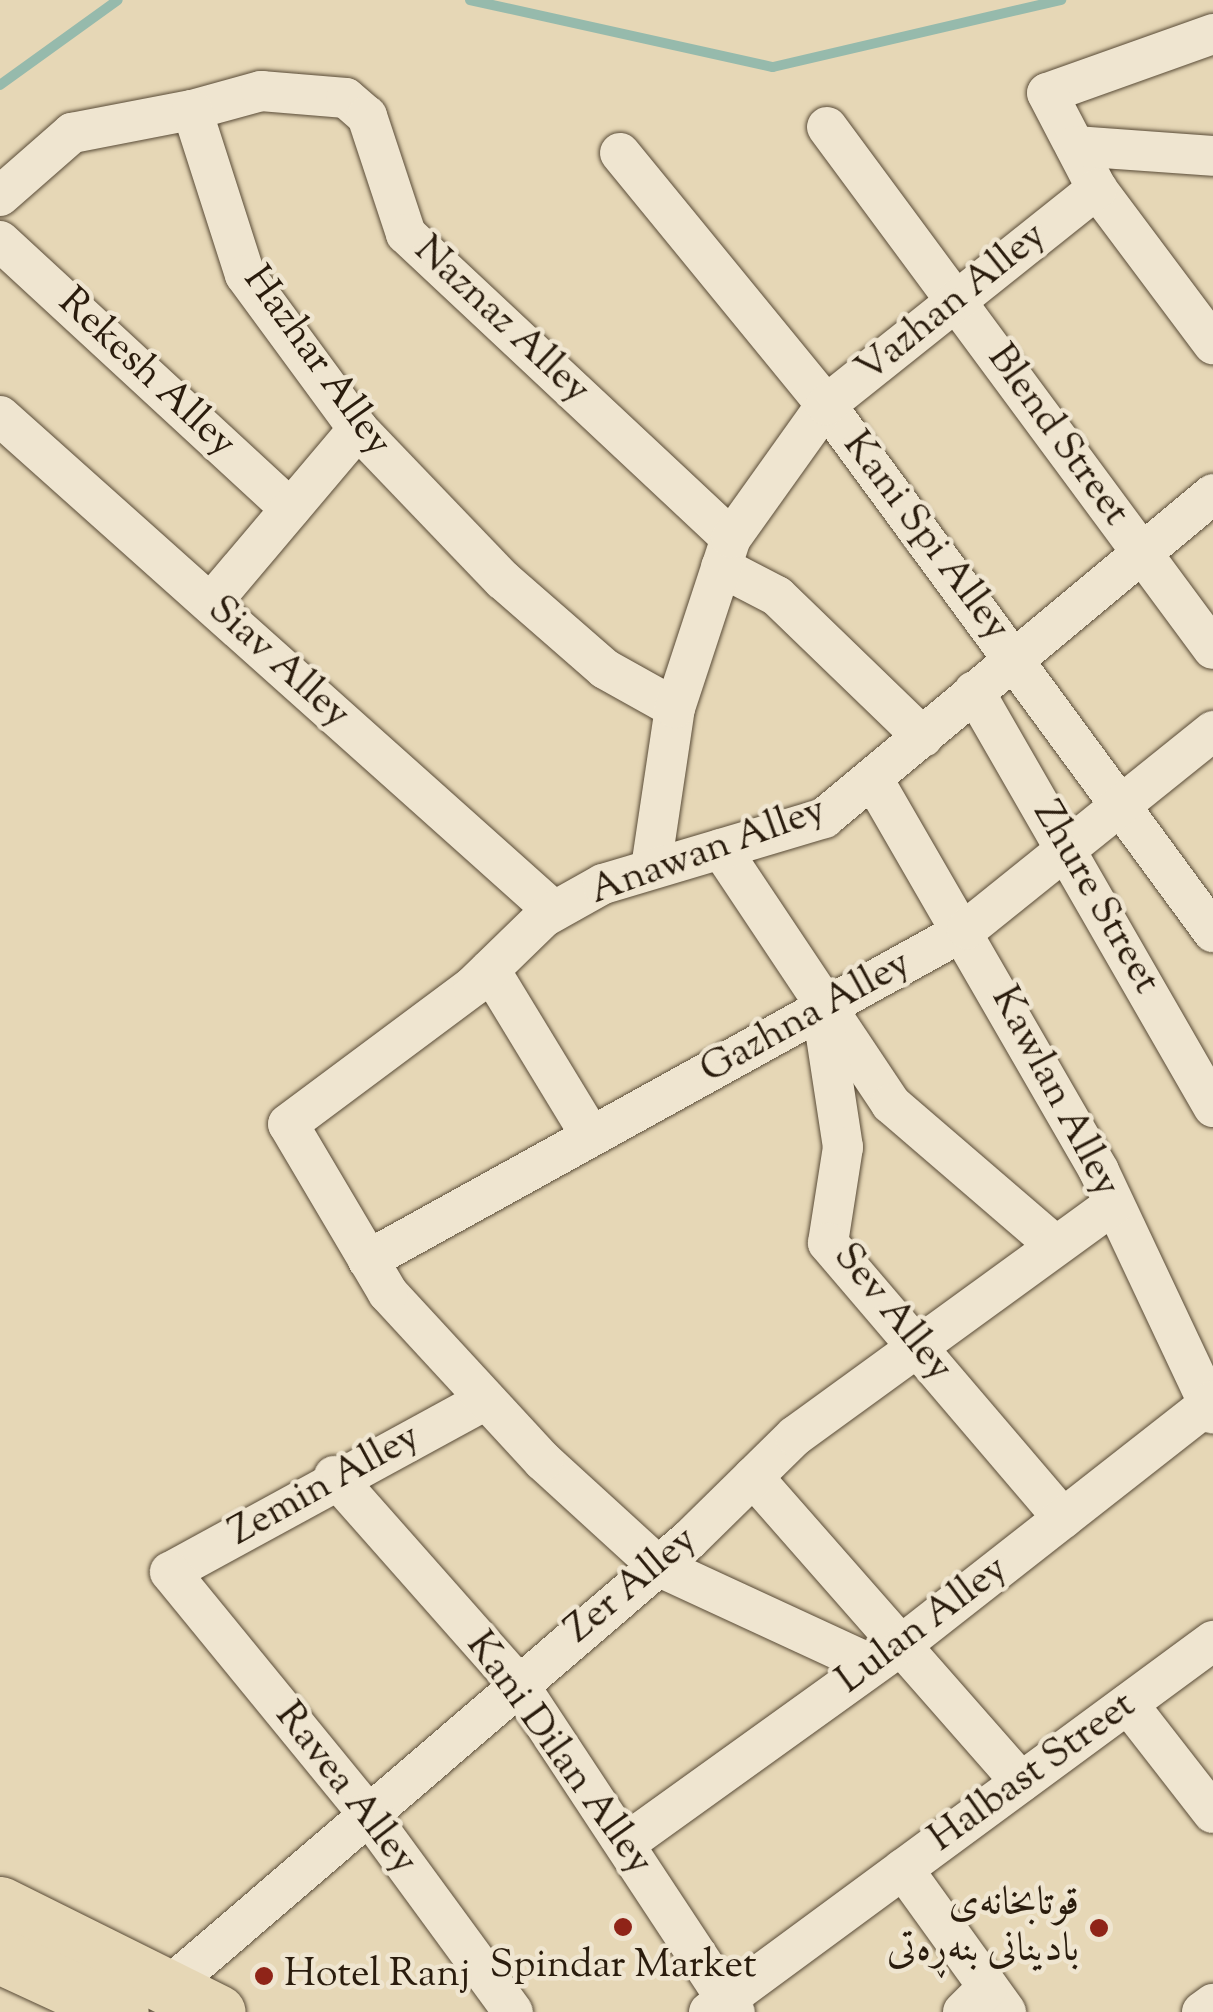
<!DOCTYPE html>
<html>
<head>
<meta charset="utf-8">
<style>
  body { margin:0 }
  #map { position:relative; width:1213px; height:2012px; overflow:hidden; background:#e6d7b6; font-family:"Sorts Mill Goudy",Amiri,serif }
  div>[style] { position:absolute }
  .stream>* { height:10px; margin:-5px; padding:0 5px; transform-origin:5px; border-radius:5px; background:#96baac }
  .roads { filter:drop-shadow(0 0 2px #594b37) drop-shadow(0 0 2px #594b37) }
  .minor>* { height:40px; margin:-20px; padding:0 20px; transform-origin:20px; border-radius:20px; background:#efe5d0 }
  .primary>* { height:55px; margin:-27.5px; padding:0 27.5px; transform-origin:27.5px; border-radius:27.5px; background:#e6d7b6 }
  .dots>* { width:28px; height:28px; translate:-50% -50%; box-sizing:border-box; border:5px solid #efe5d0; border-radius:50% }
  span { translate:-50% -50%; white-space:nowrap; text-align:center; line-height:1.15; -webkit-text-stroke:9px #efe5d0; paint-order:stroke }
  .street-label { font-size:40px; color:#2a1c0d }
  .poi-label { font-size:40px; color:#2a1c0d }
  .right { translate:-100% -50%; text-align:right }
  .left { translate:0 -50%; text-align:left }
</style>
</head>
<body>
<div id="map">
  <div class="stream">
    <div style="left:470px;top:0;width:310px;rotate:12.5deg"></div>
    <div style="left:773px;top:67px;width:296px;rotate:-13.1deg"></div>
    <div style="left:0;top:85px;width:145px;rotate:-35.8deg"></div>
  </div>
  <div class="roads">
    <div class="minor">
      <div style="left:1213px;top:34px;width:176px;rotate:160.4deg"></div>
      <div style="left:1047px;top:93px;width:108px;rotate:62.5deg"></div>
      <div style="left:1097px;top:189px;width:194px;rotate:53.2deg"></div>
      <div style="left:192px;top:110px;width:72px;rotate:-15.4deg"></div>
      <div style="left:261px;top:91px;width:85px;rotate:4.7deg"></div>
      <div style="left:346px;top:98px;width:28px;rotate:41deg"></div>
      <div style="left:367px;top:116px;width:124px;rotate:71.7deg"></div>
      <div style="left:406px;top:234px;width:445px;rotate:43.1deg"></div>
      <div style="left:827px;top:127px;width:649px;rotate:53.52deg"></div>
      <div style="left:1075px;top:146px;width:138px;rotate:4.1deg"></div>
      <div style="left:620px;top:153px;width:325px;rotate:50.7deg"></div>
      <div style="left:826px;top:405px;width:654px;rotate:53.71deg"></div>
      <div style="left:0;top:196px;width:96px;rotate:-41.2deg"></div>
      <div style="left:72px;top:133px;width:122px;rotate:-10.9deg"></div>
      <div style="left:192px;top:110px;width:173px;rotate:72.2deg"></div>
      <div style="left:245px;top:275px;width:191px;rotate:53.7deg"></div>
      <div style="left:358px;top:429px;width:209px;rotate:46.2deg"></div>
      <div style="left:503px;top:580px;width:135px;rotate:41.1deg"></div>
      <div style="left:605px;top:669px;width:80px;rotate:29.1deg"></div>
      <div style="left:0;top:241px;width:395px;rotate:42.7deg"></div>
      <div style="left:0;top:416px;width:743px;rotate:41.78deg"></div>
      <div style="left:721px;top:567px;width:63px;rotate:27.4deg"></div>
      <div style="left:777px;top:596px;width:203px;rotate:44deg"></div>
      <div style="left:211px;top:603px;width:228px;rotate:-49.8deg"></div>
      <div style="left:974px;top:691px;width:480px;rotate:60.1deg"></div>
      <div style="left:874px;top:781px;width:450px;rotate:60deg"></div>
      <div style="left:1099px;top:1171px;width:268px;rotate:64.8deg"></div>
      <div style="left:721px;top:849px;width:306px;rotate:56.3deg"></div>
      <div style="left:891px;top:1104px;width:216px;rotate:40.7deg"></div>
      <div style="left:651px;top:868px;width:162px;rotate:-81.5deg"></div>
      <div style="left:675px;top:708px;width:179px;rotate:-71.8deg"></div>
      <div style="left:731px;top:538px;width:163px;rotate:-54.5deg"></div>
      <div style="left:826px;top:405px;width:347px;rotate:-38.6deg"></div>
      <div style="left:490px;top:970px;width:194px;rotate:58.7deg"></div>
      <div style="left:822px;top:1010px;width:139px;rotate:81.3deg"></div>
      <div style="left:843px;top:1147px;width:97px;rotate:98.9deg"></div>
      <div style="left:828px;top:1243px;width:362px;rotate:49.5deg"></div>
      <div style="left:368px;top:1260px;width:684px;rotate:-28.92deg"></div>
      <div style="left:967px;top:929px;width:316px;rotate:-38.8deg"></div>
      <div style="left:482px;top:1402px;width:355px;rotate:151.4deg"></div>
      <div style="left:170px;top:1572px;width:318px;rotate:50.7deg"></div>
      <div style="left:371px;top:1818px;width:240px;rotate:53.8deg"></div>
      <div style="left:334px;top:1476px;width:279px;rotate:48.5deg"></div>
      <div style="left:519px;top:1685px;width:392px;rotate:56.6deg"></div>
      <div style="left:753px;top:1477px;width:406px;rotate:48.7deg"></div>
      <div style="left:872px;top:1665px;width:236px;rotate:-155.2deg"></div>
      <div style="left:658px;top:1566px;width:156px;rotate:-137.6deg"></div>
      <div style="left:543px;top:1461px;width:229px;rotate:-132.7deg"></div>
      <div style="left:388px;top:1293px;width:196px;rotate:-120.6deg"></div>
      <div style="left:288px;top:1124px;width:231px;rotate:-36.7deg"></div>
      <div style="left:473px;top:986px;width:99px;rotate:-44.2deg"></div>
      <div style="left:544px;top:917px;width:68px;rotate:-29.2deg"></div>
      <div style="left:603px;top:884px;width:231px;rotate:-16.6deg"></div>
      <div style="left:824px;top:818px;width:506px;rotate:-39.79deg"></div>
      <div style="left:1128px;top:1704px;width:138px;rotate:52.1deg"></div>
      <div style="left:626px;top:1843px;width:342px;rotate:-35.7deg"></div>
      <div style="left:904px;top:1643px;width:392px;rotate:-38.1deg"></div>
      <div style="left:903px;top:1869px;width:176px;rotate:54.2deg"></div>
      <div style="left:166px;top:1989px;width:689px;rotate:-40.65deg"></div>
      <div style="left:689px;top:1540px;width:148px;rotate:-44.5deg"></div>
      <div style="left:795px;top:1436px;width:394px;rotate:-36deg"></div>
      <div style="left:709px;top:2012px;width:626px;rotate:-36.36deg"></div>
      <div style="left:963px;top:2012px;width:35px;rotate:-45deg"></div>
      <div style="left:1202px;top:2012px;width:14px;rotate:-36deg"></div>
    </div>
    <div class="primary">
      <div style="left:0;top:1904px;width:243px;rotate:26.4deg"></div>
      <div style="left:0;top:1956px;width:133px;rotate:24.8deg"></div>
    </div>
  </div>
  <div class="dots">
    <div style="left:623px;top:1927px;background:#8f2418"></div>
    <div style="left:1099px;top:1928px;background:#8f2418"></div>
    <div style="left:264px;top:1976px;background:#8f2418"></div>
  </div>
  <div class="street-label">
    <span style="left:952px;top:304px;rotate:-39deg">Vazhan Alley</span>
    <span style="left:501px;top:321px;rotate:43deg">Naznaz Alley</span>
    <span style="left:316px;top:362px;rotate:54deg">Hazhar Alley</span>
    <span style="left:146px;top:374px;rotate:43deg">Rekesh Alley</span>
    <span style="left:1057px;top:436px;rotate:54deg">Blend Street</span>
    <span style="left:925px;top:537px;rotate:53deg">Kani Spi Alley</span>
    <span style="left:278px;top:663px;rotate:42deg">Siav Alley</span>
    <span style="left:708px;top:852px;rotate:-20deg">Anawan Alley</span>
    <span style="left:1095px;top:898px;rotate:60deg">Zhure Street</span>
    <span style="left:806px;top:1018px;rotate:-29deg">Gazhna Alley</span>
    <span style="left:1054px;top:1092px;rotate:62deg">Kawlan Alley</span>
    <span style="left:892px;top:1313px;rotate:51deg">Sev Alley</span>
    <span style="left:325px;top:1486px;rotate:-29deg">Zemin Alley</span>
    <span style="left:632px;top:1586px;rotate:-40deg">Zer Alley</span>
    <span style="left:923px;top:1626px;rotate:-37deg">Lulan Alley</span>
    <span style="left:558px;top:1754px;rotate:54deg">Kani Dilan Alley</span>
    <span style="left:1033px;top:1773px;rotate:-36deg">Halbast Street</span>
    <span style="left:345px;top:1789px;rotate:52deg">Ravea Alley</span>
  </div>
  <div class="poi-label">
    <span class="right" style="left:1079px;top:1928px">قوتابخانەی<br>بادینانی بنەڕەتی</span>
    <span style="left:623px;top:1967px">Spindar Market</span>
    <span class="left" style="left:284px;top:1976px">Hotel Ranj</span>
  </div>
</div>
</body>
</html>
